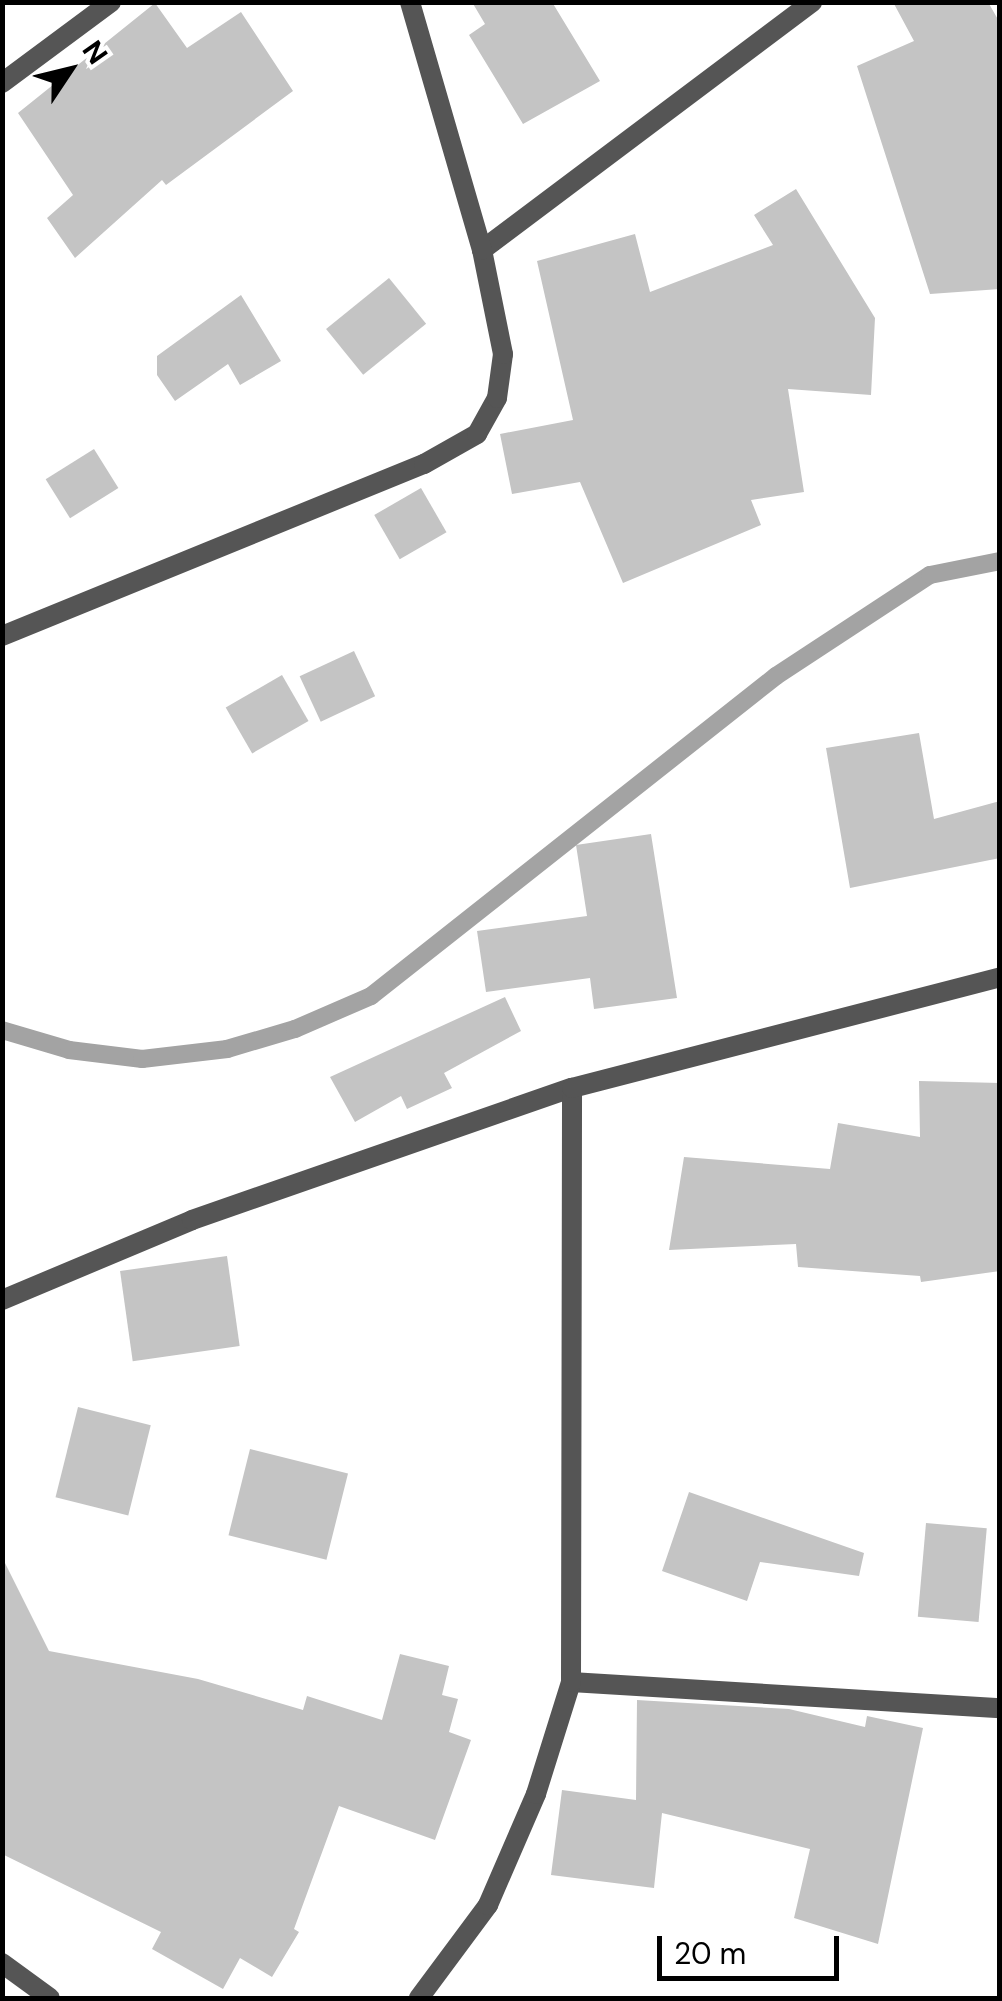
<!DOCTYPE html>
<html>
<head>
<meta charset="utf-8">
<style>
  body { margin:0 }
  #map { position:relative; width:1002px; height:2001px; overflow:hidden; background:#fff; font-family:"DM Sans",sans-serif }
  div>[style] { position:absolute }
  .stream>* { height:18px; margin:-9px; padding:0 9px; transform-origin:9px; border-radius:9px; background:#a3a3a3 }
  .building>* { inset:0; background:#c4c4c4; transform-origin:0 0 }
  .street>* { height:20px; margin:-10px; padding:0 10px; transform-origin:10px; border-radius:10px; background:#555 }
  span { translate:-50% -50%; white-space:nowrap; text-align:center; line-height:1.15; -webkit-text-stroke:8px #fff; paint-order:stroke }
  .frame { position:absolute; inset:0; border:5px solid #000; pointer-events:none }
  .north { position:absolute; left:20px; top:20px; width:100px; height:100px; -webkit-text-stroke:8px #fff; paint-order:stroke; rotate:55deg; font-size:28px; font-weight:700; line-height:40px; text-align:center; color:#000 }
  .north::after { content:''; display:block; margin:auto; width:35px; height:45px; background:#000; clip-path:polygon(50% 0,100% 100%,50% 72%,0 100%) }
  .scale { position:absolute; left:657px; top:1936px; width:182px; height:45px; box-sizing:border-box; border:5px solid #000; border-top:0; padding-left:12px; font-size:30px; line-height:35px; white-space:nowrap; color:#000; -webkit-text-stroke:8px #fff; paint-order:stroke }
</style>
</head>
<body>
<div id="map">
  <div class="stream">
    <div style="left:2px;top:1030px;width:70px;rotate:16.6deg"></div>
    <div style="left:69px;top:1050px;width:74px;rotate:7deg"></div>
    <div style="left:142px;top:1059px;width:86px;rotate:-6.7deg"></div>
    <div style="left:227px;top:1049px;width:71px;rotate:-16.4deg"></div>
    <div style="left:295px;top:1029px;width:83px;rotate:-23.5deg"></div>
    <div style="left:371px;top:996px;width:516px;rotate:-38.31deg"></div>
    <div style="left:776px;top:676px;width:184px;rotate:-33.3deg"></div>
    <div style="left:930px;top:575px;width:71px;rotate:-11.3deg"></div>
  </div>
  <div class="building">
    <div style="clip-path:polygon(472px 2px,552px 2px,600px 81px,523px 124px,469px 35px,485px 24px)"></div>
    <div style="clip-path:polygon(893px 2px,988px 2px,1000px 23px,1000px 289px,930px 294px,857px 66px,914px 41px)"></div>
    <div style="clip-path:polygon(155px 3px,187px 48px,241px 12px,293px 91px,166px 185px,162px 180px,75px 258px,47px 218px,73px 195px,18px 113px)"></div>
    <div style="clip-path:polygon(796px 189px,875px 318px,871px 395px,788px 389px,804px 492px,751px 500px,761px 525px,623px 583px,580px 482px,512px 494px,500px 434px,573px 420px,537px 261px,635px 234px,650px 292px,773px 245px,754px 215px)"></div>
    <div style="left:389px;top:278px;width:59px;height:81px;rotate:51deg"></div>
    <div style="clip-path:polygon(241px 295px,281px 361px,240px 385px,228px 364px,175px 401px,157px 375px,157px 356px)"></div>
    <div style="left:94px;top:449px;width:46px;height:57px;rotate:58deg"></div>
    <div style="left:421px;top:488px;width:51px;height:54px;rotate:60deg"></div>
    <div style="left:354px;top:651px;width:50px;height:60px;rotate:65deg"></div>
    <div style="left:282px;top:675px;width:53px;height:65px;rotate:60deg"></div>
    <div style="clip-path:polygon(919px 733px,934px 819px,1000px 801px,1000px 858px,850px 888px,826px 748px)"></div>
    <div style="clip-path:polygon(651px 834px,677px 998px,594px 1009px,590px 978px,486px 992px,477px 931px,587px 916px,576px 845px)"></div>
    <div style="clip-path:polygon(505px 997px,521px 1031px,444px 1073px,452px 1088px,407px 1109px,401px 1096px,355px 1122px,330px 1077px)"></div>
    <div style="clip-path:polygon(919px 1081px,1000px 1083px,1000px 1271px,921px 1282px,920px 1276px,798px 1267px,796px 1244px,669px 1250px,684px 1157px,830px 1169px,838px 1123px,920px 1137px)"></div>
    <div style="left:227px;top:1256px;width:91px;height:108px;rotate:82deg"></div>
    <div style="left:78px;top:1407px;width:75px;height:93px;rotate:14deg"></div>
    <div style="left:250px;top:1449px;width:101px;height:89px;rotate:14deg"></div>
    <div style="clip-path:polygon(689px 1492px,864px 1553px,859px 1576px,760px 1562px,747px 1601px,662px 1571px)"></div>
    <div style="left:926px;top:1523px;width:61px;height:94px;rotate:5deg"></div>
    <div style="clip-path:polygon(2px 1557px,49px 1651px,198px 1679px,303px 1710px,307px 1696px,382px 1720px,400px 1654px,449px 1666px,442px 1695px,458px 1699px,449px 1732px,471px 1740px,435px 1840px,339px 1806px,294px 1929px,299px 1932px,272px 1977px,240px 1958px,223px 1989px,152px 1949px,161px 1932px,2px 1854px)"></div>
    <div style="clip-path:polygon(637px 1700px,789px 1709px,865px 1727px,867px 1716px,923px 1728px,878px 1944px,794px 1918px,810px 1849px,662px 1813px,654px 1888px,551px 1875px,562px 1790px,636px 1800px)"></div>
  </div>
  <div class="street">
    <div style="left:2px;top:83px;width:136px;rotate:-36.6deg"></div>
    <div style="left:482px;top:250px;width:413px;rotate:-36.9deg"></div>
    <div style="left:2px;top:636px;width:456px;rotate:-22.2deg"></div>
    <div style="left:424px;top:464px;width:61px;rotate:-29.5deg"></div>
    <div style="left:477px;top:434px;width:41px;rotate:-60.9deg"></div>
    <div style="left:497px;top:398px;width:44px;rotate:-82.2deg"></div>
    <div style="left:503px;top:354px;width:106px;rotate:-101.4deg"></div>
    <div style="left:482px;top:250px;width:258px;rotate:-106.2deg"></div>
    <div style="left:2px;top:1300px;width:206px;rotate:-22.8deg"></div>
    <div style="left:192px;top:1220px;width:402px;rotate:-19.2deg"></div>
    <div style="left:571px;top:1682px;width:430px;rotate:3.5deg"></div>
    <div style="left:2px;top:1963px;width:59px;rotate:36.1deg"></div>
    <div style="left:419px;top:1998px;width:116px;rotate:-53.4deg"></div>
    <div style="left:488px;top:1905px;width:121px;rotate:-66.6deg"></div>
    <div style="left:536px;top:1794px;width:117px;rotate:-72.6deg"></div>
    <div style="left:571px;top:1682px;width:594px;rotate:-89.9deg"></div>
    <div style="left:572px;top:1088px;width:442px;rotate:-14.5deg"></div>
  </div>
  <div class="frame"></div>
  <div class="north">N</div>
  <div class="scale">20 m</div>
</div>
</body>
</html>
